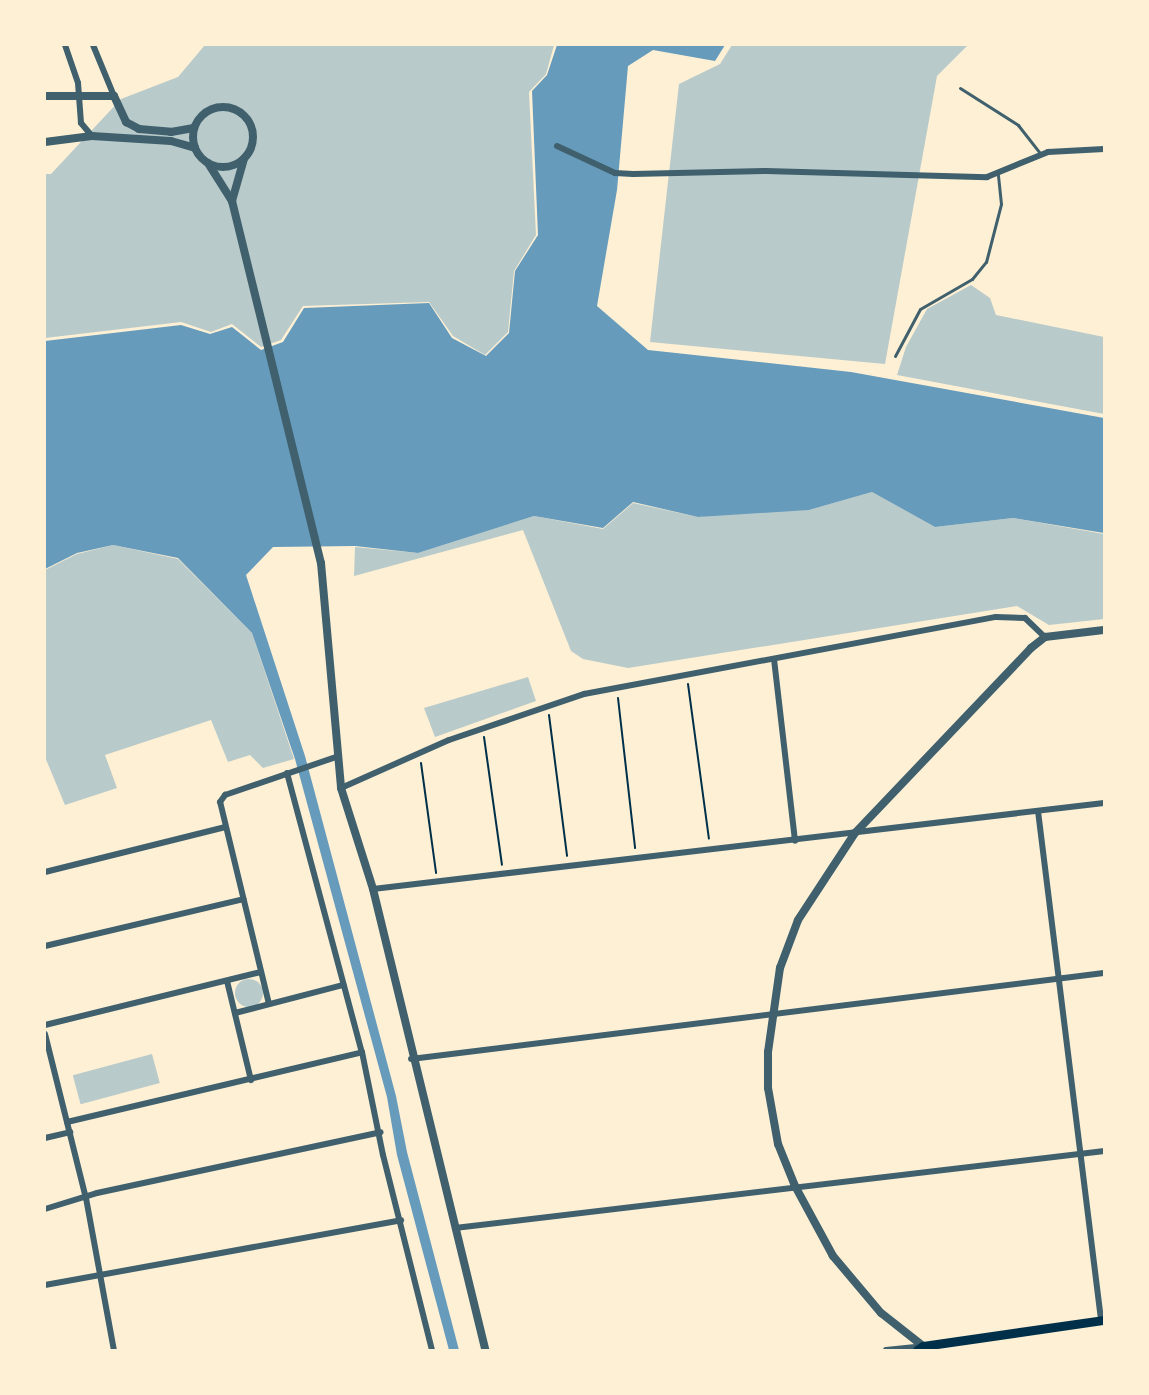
<!DOCTYPE html>
<html>
<head>
<meta charset="utf-8">
<style>
  body { margin:0 }
  #map { position:relative; width:1149px; height:1395px; overflow:hidden; background:#fdf0d5; font-family:"Playfair Display",serif }
  div>[style] { position:absolute }
  .green>* { inset:0; background:#b9caca; transform-origin:0 0 }
  .round { border-radius:50% }
  .water>* { inset:0; background:#669bbc }
  .path>* { height:2px; margin:-1px; padding:0 1px; transform-origin:1px; border-radius:1px; background:#003049 }
  .service>* { height:3px; margin:-1.5px; padding:0 1.5px; transform-origin:1.5px; border-radius:1.5px; background:#3f606c }
  .minor>* { height:6px; margin:-3px; padding:0 3px; transform-origin:3px; border-radius:3px; background:#3f606c }
  .tertiary>* { height:8px; margin:-4px; padding:0 4px; transform-origin:4px; border-radius:4px; background:#3f606c }
  .tertiary>.ring { margin:-4px; padding:0; box-sizing:content-box; background:none; border:8px solid #3f606c; border-radius:50% }
  .secondary>* { height:9px; margin:-4.5px; padding:0 4.5px; transform-origin:4.5px; border-radius:4.5px; background:#003049 }
  span { translate:-50% -50%; white-space:nowrap; text-align:center; line-height:1.15; -webkit-text-stroke:6px #fdf0d5; paint-order:stroke }
  .frame { position:absolute; inset:0; border:46px solid #fdf0d5; pointer-events:none }
</style>
</head>
<body>
<div id="map">
  <div class="green">
    <div style="clip-path:polygon(205px 45px,554px 45px,546px 74px,529px 92px,536px 235px,514px 271px,508px 332px,485px 355px,453px 336px,429px 302px,303px 306px,281px 340px,261px 347px,232px 324px,211px 332px,181px 322px,45px 338px,45px 174px,51px 174px,121px 99px,178px 77px)"></div>
    <div style="clip-path:polygon(732px 45px,968px 45px,937px 76px,885px 364px,650px 342px,679px 84px,720px 64px)"></div>
    <div style="clip-path:polygon(971px 285px,990px 298px,996px 315px,1104px 337px,1104px 414px,897px 375px,906px 347px,927px 309px)"></div>
    <div style="clip-path:polygon(872px 492px,935px 527px,1013px 518px,1104px 534px,1104px 619px,1049px 625px,1017px 606px,628px 668px,583px 659px,571px 651px,523px 530px,354px 576px,355px 547px,418px 553px,534px 516px,603px 529px,633px 503px,698px 517px,746px 511px,809px 510px)"></div>
    <div style="clip-path:polygon(113px 545px,178px 559px,252px 633px,294px 759px,263px 768px,250px 755px,228px 762px,211px 720px,105px 755px,117px 788px,65px 805px,45px 757px,45px 570px,77px 554px)"></div>
    <div style="clip-path:polygon(528px 677px,536px 701px,435px 737px,424px 708px)"></div>
    <div class="round" style="left:235px;top:979px;width:28px;height:28px"></div>
    <div style="left:152px;top:1054px;width:30px;height:82px;rotate:75deg"></div>
  </div>
  <div class="water">
    <div style="clip-path:polygon(557px 45px,725px 45px,715px 61px,653px 50px,628px 66px,617px 190px,597px 306px,648px 350px,851px 372px,1104px 418px,1104px 533px,1013px 518px,935px 527px,872px 492px,809px 510px,698px 517px,633px 502px,603px 528px,534px 516px,418px 553px,355px 546px,273px 547px,246px 575px,305px 756px,396px 1096px,407px 1152px,459px 1350px,449px 1350px,397px 1155px,387px 1097px,295px 759px,252px 633px,178px 558px,113px 545px,77px 553px,45px 569px,45px 341px,181px 325px,210px 334px,232px 327px,261px 350px,283px 342px,304px 308px,429px 303px,452px 338px,486px 356px,509px 333px,515px 271px,538px 235px,532px 91px,547px 75px)"></div>
  </div>
  <div class="path">
    <div style="left:688px;top:684px;width:156px;rotate:82.3deg"></div>
    <div style="left:618px;top:698px;width:151px;rotate:83.5deg"></div>
    <div style="left:549px;top:715px;width:142px;rotate:82.7deg"></div>
    <div style="left:484px;top:737px;width:129px;rotate:82deg"></div>
    <div style="left:421px;top:763px;width:111px;rotate:82.2deg"></div>
  </div>
  <div class="service">
    <div style="left:960px;top:88px;width:69px;rotate:32.5deg"></div>
    <div style="left:1018px;top:125px;width:37px;rotate:52deg"></div>
    <div style="left:895px;top:356px;width:53px;rotate:-62deg"></div>
    <div style="left:920px;top:309px;width:60px;rotate:-30deg"></div>
    <div style="left:972px;top:279px;width:22px;rotate:-51deg"></div>
    <div style="left:986px;top:262px;width:60px;rotate:-75.5deg"></div>
    <div style="left:1001px;top:204px;width:29px;rotate:-96deg"></div>
  </div>
  <div class="minor">
    <div style="left:65px;top:45px;width:40px;rotate:71.1deg"></div>
    <div style="left:78px;top:83px;width:40px;rotate:85.7deg"></div>
    <div style="left:81px;top:123px;width:17px;rotate:50deg"></div>
    <div style="left:93px;top:45px;width:55px;rotate:67.6deg"></div>
    <div style="left:557px;top:146px;width:64px;rotate:25deg"></div>
    <div style="left:615px;top:173px;width:18px;rotate:3deg"></div>
    <div style="left:633px;top:174px;width:133px;rotate:-1.3deg"></div>
    <div style="left:766px;top:171px;width:221px;rotate:1.6deg"></div>
    <div style="left:987px;top:177px;width:66px;rotate:-22.3deg"></div>
    <div style="left:1048px;top:152px;width:56px;rotate:-3.1deg"></div>
    <div style="left:774px;top:659px;width:183px;rotate:83.4deg"></div>
    <div style="left:287px;top:773px;width:289px;rotate:75deg"></div>
    <div style="left:362px;top:1052px;width:105px;rotate:78.5deg"></div>
    <div style="left:383px;top:1155px;width:201px;rotate:75.9deg"></div>
    <div style="left:341px;top:788px;width:118px;rotate:-24deg"></div>
    <div style="left:449px;top:740px;width:143px;rotate:-18.8deg"></div>
    <div style="left:584px;top:694px;width:419px;rotate:-10.6deg"></div>
    <div style="left:996px;top:617px;width:29px;rotate:2deg"></div>
    <div style="left:1025px;top:618px;width:28px;rotate:44deg"></div>
    <div style="left:1038px;top:811px;width:513px;rotate:82.94deg"></div>
    <div style="left:45px;top:872px;width:186px;rotate:-14deg"></div>
    <div style="left:373px;top:889px;width:736px;rotate:-6.71deg"></div>
    <div style="left:45px;top:946px;width:204px;rotate:-13.3deg"></div>
    <div style="left:227px;top:981px;width:102px;rotate:76.4deg"></div>
    <div style="left:269px;top:1004px;width:208px;rotate:-103.6deg"></div>
    <div style="left:220px;top:802px;width:9px;rotate:-54deg"></div>
    <div style="left:225px;top:795px;width:117px;rotate:-18.9deg"></div>
    <div style="left:235px;top:1013px;width:112px;rotate:-14.5deg"></div>
    <div style="left:45px;top:1025px;width:222px;rotate:-13.8deg"></div>
    <div style="left:45px;top:1034px;width:169px;rotate:76deg"></div>
    <div style="left:86px;top:1198px;width:155px;rotate:79.6deg"></div>
    <div style="left:411px;top:1059px;width:698px;rotate:-7.07deg"></div>
    <div style="left:67px;top:1122px;width:303px;rotate:-13.3deg"></div>
    <div style="left:45px;top:1138px;width:26px;rotate:-13deg"></div>
    <div style="left:45px;top:1209px;width:54px;rotate:-17.1deg"></div>
    <div style="left:97px;top:1193px;width:290px;rotate:-12.1deg"></div>
    <div style="left:455px;top:1228px;width:654px;rotate:-6.77deg"></div>
    <div style="left:45px;top:1285px;width:362px;rotate:-10.3deg"></div>
    <div style="left:886px;top:1350px;width:37px;rotate:-6deg"></div>
    <div style="left:923px;top:1346px;width:7px;rotate:34deg"></div>
  </div>
  <div class="tertiary">
    <div style="left:45px;top:96px;width:69px"></div>
    <div style="left:114px;top:96px;width:29px;rotate:65deg"></div>
    <div style="left:126px;top:122px;width:15px;rotate:28deg"></div>
    <div style="left:139px;top:129px;width:32px;rotate:5deg"></div>
    <div style="left:171px;top:132px;width:23px;rotate:-10deg"></div>
    <div class="ring" style="left:193px;top:107px;width:52px;height:52px"></div>
    <div style="left:45px;top:142px;width:47px;rotate:-7.3deg"></div>
    <div style="left:92px;top:136px;width:79px;rotate:3.6deg"></div>
    <div style="left:171px;top:141px;width:25px;rotate:16deg"></div>
    <div style="left:208px;top:163px;width:45px;rotate:57.7deg"></div>
    <div style="left:232px;top:201px;width:373px;rotate:76.2deg"></div>
    <div style="left:321px;top:563px;width:226px;rotate:84.9deg"></div>
    <div style="left:341px;top:788px;width:106px;rotate:72.4deg"></div>
    <div style="left:373px;top:889px;width:474px;rotate:76.3deg"></div>
    <div style="left:232px;top:201px;width:44px;rotate:-74.1deg"></div>
    <div style="left:923px;top:1346px;width:53px;rotate:-141.8deg"></div>
    <div style="left:881px;top:1313px;width:75px;rotate:-130.1deg"></div>
    <div style="left:833px;top:1256px;width:80px;rotate:-118.5deg"></div>
    <div style="left:795px;top:1186px;width:45px;rotate:-112deg"></div>
    <div style="left:778px;top:1144px;width:57px;rotate:-100.1deg"></div>
    <div style="left:768px;top:1088px;width:36px;rotate:-90deg"></div>
    <div style="left:768px;top:1052px;width:85px;rotate:-81.9deg"></div>
    <div style="left:780px;top:968px;width:51px;rotate:-69.4deg"></div>
    <div style="left:798px;top:920px;width:104px;rotate:-56.8deg"></div>
    <div style="left:855px;top:833px;width:255px;rotate:-46.4deg"></div>
    <div style="left:1031px;top:648px;width:18px;rotate:-38deg"></div>
    <div style="left:1045px;top:637px;width:59px;rotate:-6.8deg"></div>
  </div>
  <div class="secondary">
    <div style="left:917px;top:1350px;width:7px;rotate:-34deg"></div>
    <div style="left:923px;top:1346px;width:183px;rotate:-8.2deg"></div>
  </div>
  <div class="frame"></div>
</div>
</body>
</html>
